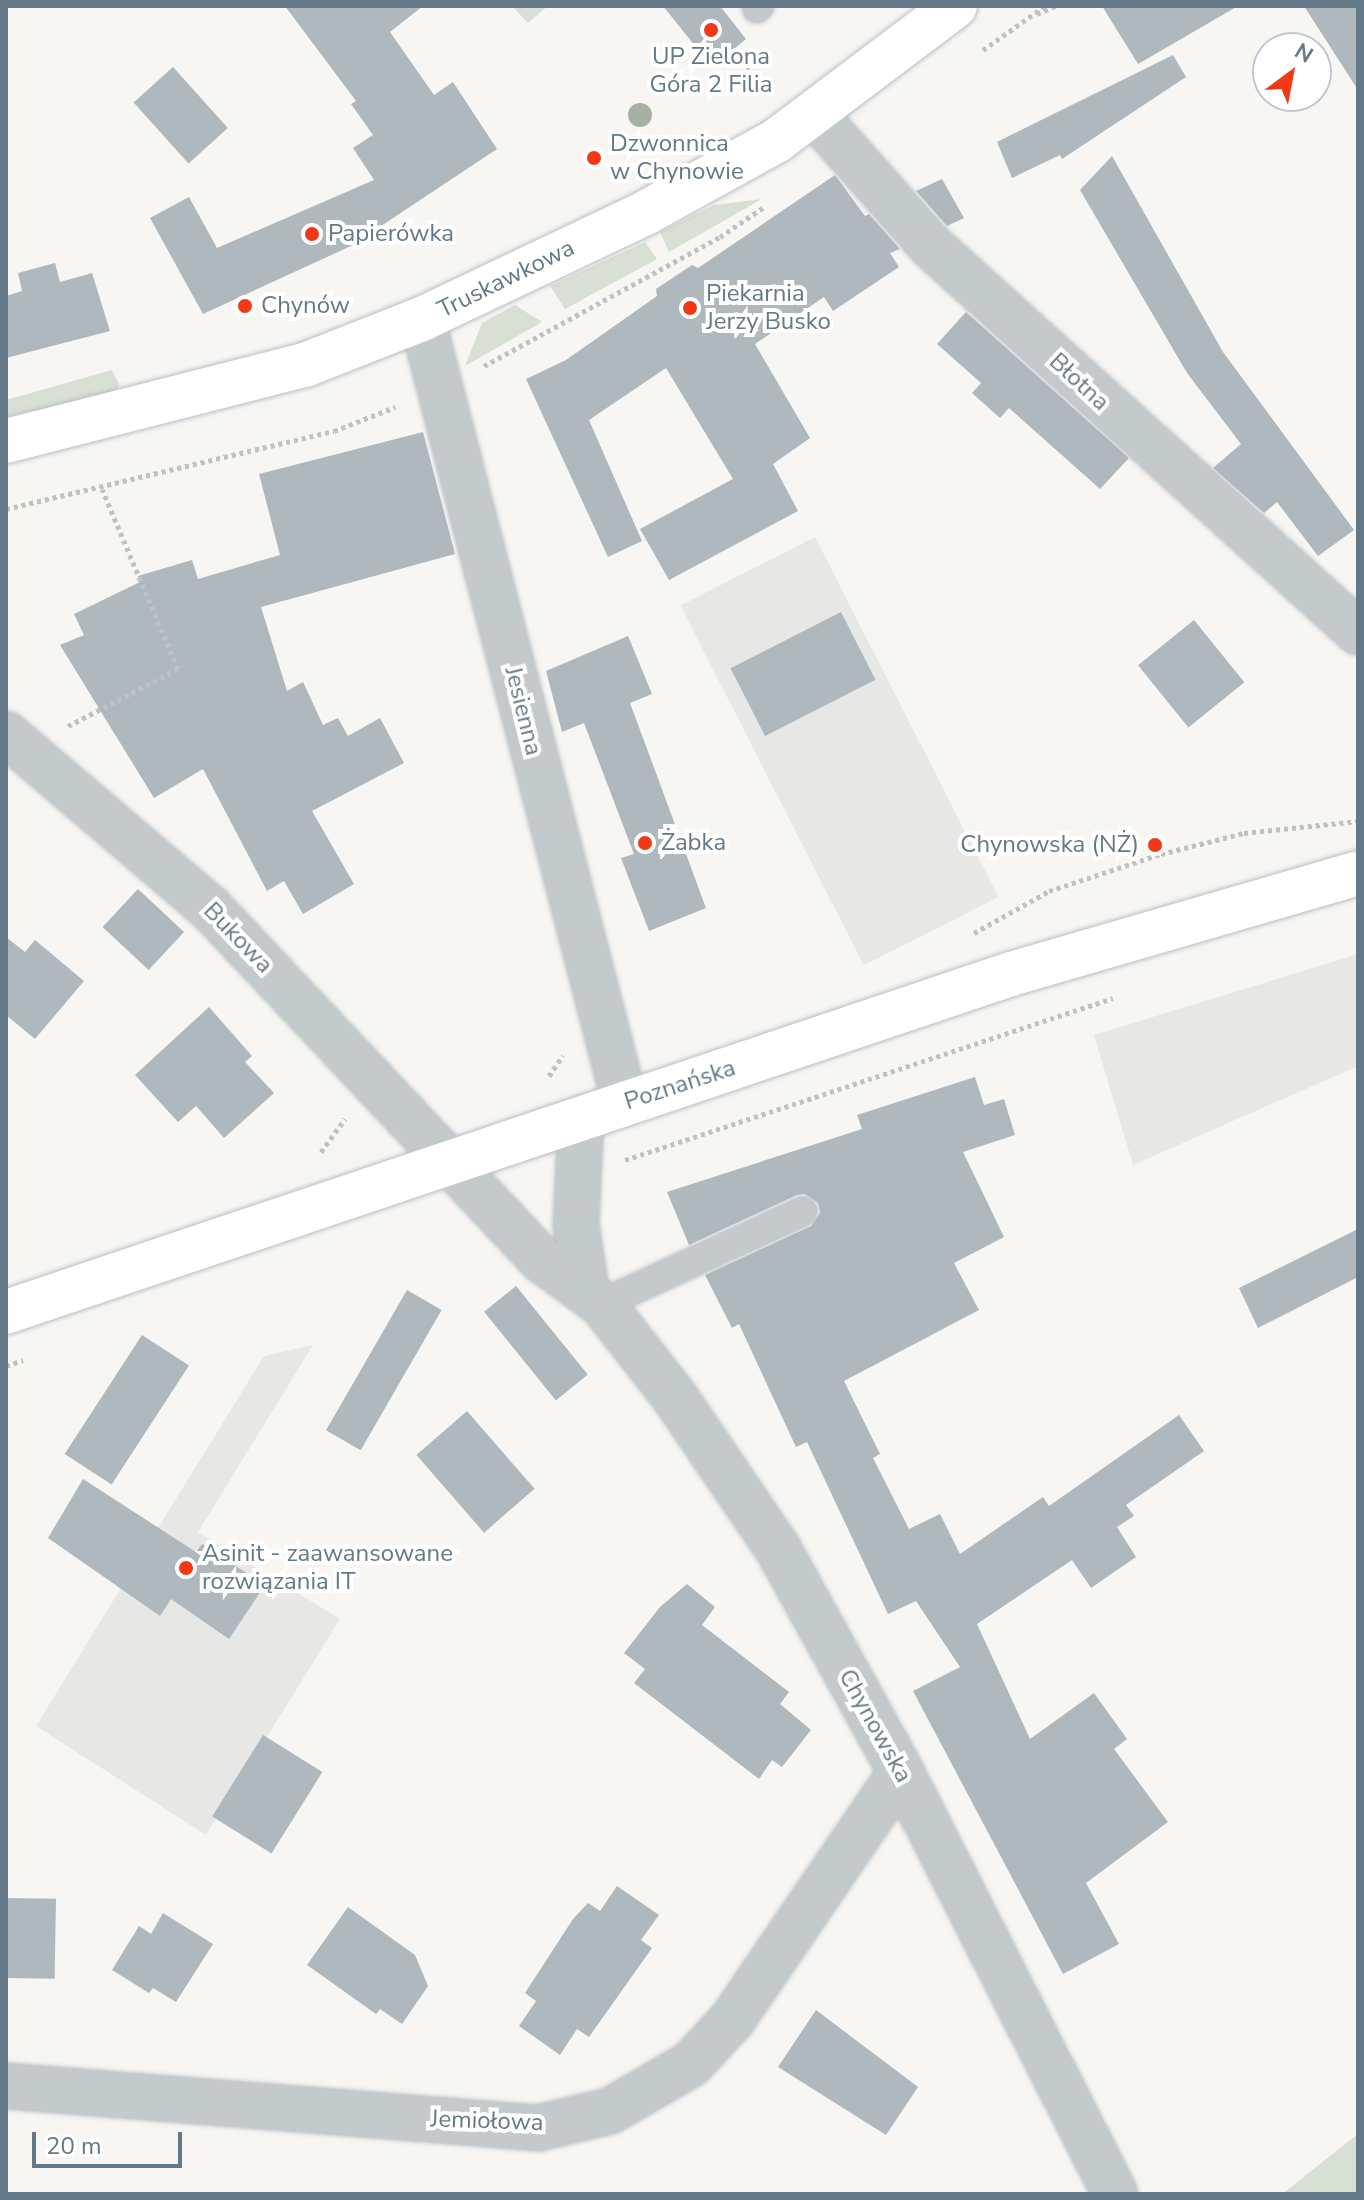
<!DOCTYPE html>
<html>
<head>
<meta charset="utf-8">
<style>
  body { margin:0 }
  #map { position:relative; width:1364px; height:2200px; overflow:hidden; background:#f7f6f3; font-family:"Nunito Sans",sans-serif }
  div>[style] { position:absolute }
  .built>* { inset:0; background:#e7e8e6; transform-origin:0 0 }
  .green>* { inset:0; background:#d8dfd3 }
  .building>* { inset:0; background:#afb8bd; transform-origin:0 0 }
  .path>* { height:5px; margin-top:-2.5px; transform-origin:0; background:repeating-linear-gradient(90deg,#bfc2c4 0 4px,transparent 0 8px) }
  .roads { filter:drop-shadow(0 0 2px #b8bec2) drop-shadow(0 0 2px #b8bec2) }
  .lane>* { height:28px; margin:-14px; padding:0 14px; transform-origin:14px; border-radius:14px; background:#c4c9cc }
  .street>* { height:44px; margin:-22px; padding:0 22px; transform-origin:22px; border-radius:22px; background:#c4c9cc }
  .secondary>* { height:44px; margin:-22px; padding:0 22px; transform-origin:22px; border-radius:22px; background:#fff }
  .trees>* { width:24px; height:24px; margin:-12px; border-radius:50%; background:#a7b1a1 }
  .dots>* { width:22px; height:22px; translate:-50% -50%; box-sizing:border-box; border:4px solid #fff; border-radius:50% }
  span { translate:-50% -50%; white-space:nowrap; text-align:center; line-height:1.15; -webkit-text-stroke:8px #fff; paint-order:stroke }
  .poi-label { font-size:24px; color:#637987 }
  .left { translate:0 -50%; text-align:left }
  .right { translate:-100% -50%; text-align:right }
  .street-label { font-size:24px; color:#637987 }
  .frame { position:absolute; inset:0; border:8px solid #637987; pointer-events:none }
  .north { position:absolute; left:1252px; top:32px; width:80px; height:80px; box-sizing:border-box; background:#fff; border:2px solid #c1c9cf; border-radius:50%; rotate:32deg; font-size:22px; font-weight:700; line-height:32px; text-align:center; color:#637987 }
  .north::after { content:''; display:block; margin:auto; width:28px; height:36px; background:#f23817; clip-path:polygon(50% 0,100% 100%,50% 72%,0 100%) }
  .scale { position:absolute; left:32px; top:2132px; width:150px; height:36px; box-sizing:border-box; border:4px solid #637987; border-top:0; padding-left:10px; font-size:24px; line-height:28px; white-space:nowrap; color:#637987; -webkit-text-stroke:6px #fff; paint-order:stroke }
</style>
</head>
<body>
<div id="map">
  <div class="built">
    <div style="left:815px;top:537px;width:404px;height:151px;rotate:63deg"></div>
    <div style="clip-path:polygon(1358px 954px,1358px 1066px,1133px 1165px,1094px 1035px)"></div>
    <div style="clip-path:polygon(313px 1345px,198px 1532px,340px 1619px,206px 1835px,36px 1726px,264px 1356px)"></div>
  </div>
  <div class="green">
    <div style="clip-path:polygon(512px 6px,548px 6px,528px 23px)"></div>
    <div style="clip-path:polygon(762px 199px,669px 252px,660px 232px,714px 205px)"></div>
    <div style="clip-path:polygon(645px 242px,657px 259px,565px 309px,550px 286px)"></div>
    <div style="clip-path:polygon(515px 305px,542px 322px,465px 366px,482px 323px)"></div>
    <div style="clip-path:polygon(112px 370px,119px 384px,116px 392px,6px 417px,6px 400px)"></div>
    <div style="clip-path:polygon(1358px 2134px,1358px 2194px,1282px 2194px)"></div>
  </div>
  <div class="building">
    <div style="clip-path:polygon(285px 6px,423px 6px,390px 32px,434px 95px,453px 82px,497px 149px,351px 246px,203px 314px,150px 218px,189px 197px,217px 248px,374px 180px,353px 148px,373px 135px,351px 104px,356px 101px)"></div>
    <div style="clip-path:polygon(663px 6px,720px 6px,746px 39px,712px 67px)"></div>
    <div style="clip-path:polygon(1102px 6px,1238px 6px,1138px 64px)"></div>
    <div style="clip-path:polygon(1304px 6px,1358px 6px,1358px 90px)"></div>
    <div style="clip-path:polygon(1173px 55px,1186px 77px,1062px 159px,1060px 155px,1012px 178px,997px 142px)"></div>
    <div style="left:173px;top:67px;width:82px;height:53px;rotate:48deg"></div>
    <div style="clip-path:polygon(1112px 156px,1223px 352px,1354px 530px,1318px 556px,1277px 502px,1264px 513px,1213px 468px,1241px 444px,1187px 373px,1080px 190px)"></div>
    <div style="clip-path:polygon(835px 175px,865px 216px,869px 214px,900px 249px,890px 253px,899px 267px,833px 311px,824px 297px,755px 344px,810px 438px,773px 464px,798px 511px,669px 580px,640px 529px,733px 479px,666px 368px,589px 420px,642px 541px,608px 557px,526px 379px,566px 360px,657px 296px,656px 289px,692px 265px,698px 268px)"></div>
    <div style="clip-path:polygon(942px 179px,964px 218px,947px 226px,916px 191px)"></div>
    <div style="clip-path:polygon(55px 263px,60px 282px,92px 273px,110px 331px,6px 358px,6px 296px,22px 291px,18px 273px)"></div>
    <div style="clip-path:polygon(966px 312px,1129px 458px,1100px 489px,1009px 408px,1000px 418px,972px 393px,981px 383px,937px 344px)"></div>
    <div style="clip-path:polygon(423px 432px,455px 554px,261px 607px,287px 691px,303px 682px,323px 725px,338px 718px,348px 736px,380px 718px,404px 763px,312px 811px,354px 884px,303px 914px,284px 881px,267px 891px,203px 769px,154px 798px,60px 645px,84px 635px,74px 614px,140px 582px,138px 576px,192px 560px,198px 579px,280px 555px,259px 474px)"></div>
    <div style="left:841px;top:612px;width:76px;height:124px;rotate:63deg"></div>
    <div style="left:1194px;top:620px;width:80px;height:72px;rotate:51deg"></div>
    <div style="clip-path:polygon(628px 636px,652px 694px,630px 703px,706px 908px,649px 931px,621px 858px,634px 854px,584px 723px,562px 732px,546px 671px)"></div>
    <div style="left:138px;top:889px;width:63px;height:52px;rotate:43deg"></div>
    <div style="clip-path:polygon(6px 937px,25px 952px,35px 940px,84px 981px,35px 1039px,6px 1015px)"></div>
    <div style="clip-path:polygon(209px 1007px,252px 1056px,245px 1062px,274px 1093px,224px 1138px,196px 1106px,178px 1122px,135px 1075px)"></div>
    <div style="clip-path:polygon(975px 1077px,984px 1105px,1004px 1099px,1015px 1135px,963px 1152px,1004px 1237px,954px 1263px,979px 1310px,844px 1381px,880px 1454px,873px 1458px,909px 1529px,940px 1514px,960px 1554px,1043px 1497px,1049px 1506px,1179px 1415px,1204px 1451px,1126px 1505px,1134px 1516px,1117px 1527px,1136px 1557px,1091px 1588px,1072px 1560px,977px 1624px,1030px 1739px,1094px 1693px,1127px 1739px,1114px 1749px,1168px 1822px,1086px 1883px,1119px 1944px,1063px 1974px,913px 1691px,960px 1667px,916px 1601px,888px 1614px,807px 1442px,796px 1447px,739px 1324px,732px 1328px,705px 1275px,811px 1226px,820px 1213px,818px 1203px,805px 1194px,797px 1195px,689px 1245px,667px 1192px,862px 1129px,857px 1115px)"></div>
    <div style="clip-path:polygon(1358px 1229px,1358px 1277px,1258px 1328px,1239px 1288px)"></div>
    <div style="left:516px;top:1286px;width:114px;height:41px;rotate:51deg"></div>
    <div style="left:407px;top:1290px;width:40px;height:162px;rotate:30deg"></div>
    <div style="left:142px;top:1335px;width:56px;height:142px;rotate:33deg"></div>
    <div style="left:467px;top:1411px;width:103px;height:67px;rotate:49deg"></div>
    <div style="clip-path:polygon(83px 1479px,196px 1552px,202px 1544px,265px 1585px,229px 1639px,171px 1599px,160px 1616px,48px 1538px)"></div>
    <div style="clip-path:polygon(687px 1584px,715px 1607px,702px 1625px,789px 1692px,780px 1704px,811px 1730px,782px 1767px,772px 1760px,759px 1779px,634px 1683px,645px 1669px,624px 1653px,660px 1607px)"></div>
    <div style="left:263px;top:1735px;width:70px;height:96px;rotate:32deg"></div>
    <div style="clip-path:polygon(617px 1886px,659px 1915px,641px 1940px,652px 1948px,589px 2037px,577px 2029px,560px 2055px,519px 2026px,536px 2001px,525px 1993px,573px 1919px,588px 1903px,600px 1911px)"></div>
    <div style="left:6px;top:1898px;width:50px;height:80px;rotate:1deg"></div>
    <div style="clip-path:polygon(348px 1907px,415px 1955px,428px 1986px,402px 2024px,380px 2009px,376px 2014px,307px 1965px)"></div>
    <div style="clip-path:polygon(163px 1913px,213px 1944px,176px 2002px,153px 1988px,149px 1993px,112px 1970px,139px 1926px,151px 1934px)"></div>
    <div style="clip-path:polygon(816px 2010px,918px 2087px,886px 2135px,778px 2067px)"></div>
  </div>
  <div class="path">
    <div style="left:1037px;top:14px;width:20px;rotate:-24deg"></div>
    <div style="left:983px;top:50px;width:76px;rotate:-35.4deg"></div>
    <div style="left:738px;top:52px;width:47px;rotate:55.3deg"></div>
    <div style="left:484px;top:366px;width:269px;rotate:-28.7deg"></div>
    <div style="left:720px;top:237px;width:53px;rotate:-34.3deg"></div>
    <div style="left:6px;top:509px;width:337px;rotate:-13.4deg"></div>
    <div style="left:334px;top:431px;width:66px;rotate:-21.5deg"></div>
    <div style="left:68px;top:726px;width:124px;rotate:-27.4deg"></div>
    <div style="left:178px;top:669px;width:195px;rotate:-112.9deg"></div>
    <div style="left:974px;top:933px;width:86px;rotate:-29.2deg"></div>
    <div style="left:1049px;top:891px;width:118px;rotate:-18.3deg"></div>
    <div style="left:1161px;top:854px;width:86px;rotate:-14.2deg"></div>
    <div style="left:1244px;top:833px;width:115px;rotate:-6deg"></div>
    <div style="left:549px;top:1076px;width:25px;rotate:-56deg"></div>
    <div style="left:321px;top:1152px;width:41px;rotate:-54deg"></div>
    <div style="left:625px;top:1160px;width:514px;rotate:-18.36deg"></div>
    <div style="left:6px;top:1366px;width:18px;rotate:-19deg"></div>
  </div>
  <div class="roads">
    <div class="lane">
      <div style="left:757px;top:8px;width:3px;rotate:-45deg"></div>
      <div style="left:602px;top:1304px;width:221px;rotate:-24.8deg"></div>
    </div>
    <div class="street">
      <div style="left:815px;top:115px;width:175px;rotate:48.5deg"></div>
      <div style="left:931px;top:246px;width:576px;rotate:42.11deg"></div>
      <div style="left:422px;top:319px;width:810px;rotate:75.48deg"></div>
      <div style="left:6px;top:734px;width:268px;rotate:40.5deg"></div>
      <div style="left:210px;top:908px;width:484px;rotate:46.7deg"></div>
      <div style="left:542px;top:1260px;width:74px;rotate:36.3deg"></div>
      <div style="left:602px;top:1304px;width:117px;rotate:52deg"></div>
      <div style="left:674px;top:1396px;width:185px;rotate:55.8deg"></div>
      <div style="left:778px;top:1549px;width:255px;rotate:61.1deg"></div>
      <div style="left:901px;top:1772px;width:473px;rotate:63.1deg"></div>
      <div style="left:581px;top:1118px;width:106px;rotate:92.7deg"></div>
      <div style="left:576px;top:1224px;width:66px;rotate:81.3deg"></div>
      <div style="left:6px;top:2086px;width:534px;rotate:4.51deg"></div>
      <div style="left:538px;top:2128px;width:74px;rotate:-13.3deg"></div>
      <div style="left:610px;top:2111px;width:94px;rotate:-30.1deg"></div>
      <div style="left:691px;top:2064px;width:60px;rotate:-47deg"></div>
      <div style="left:732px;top:2020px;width:300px;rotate:-55.7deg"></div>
    </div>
    <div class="secondary">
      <div style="left:6px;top:441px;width:309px;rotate:-14.3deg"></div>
      <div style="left:305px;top:365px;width:126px;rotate:-21.5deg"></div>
      <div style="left:422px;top:319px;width:249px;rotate:-25.4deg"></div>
      <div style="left:647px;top:212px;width:147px;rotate:-28.8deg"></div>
      <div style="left:776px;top:141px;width:224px;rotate:-37deg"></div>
      <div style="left:6px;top:1312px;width:1060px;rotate:-18.59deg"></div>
      <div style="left:1011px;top:974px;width:361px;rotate:-16.2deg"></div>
    </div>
  </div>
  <div class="trees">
    <div style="left:640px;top:115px"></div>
  </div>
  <div class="dots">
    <div style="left:711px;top:30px;background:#f23817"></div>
    <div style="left:594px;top:158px;background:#f23817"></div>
    <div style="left:312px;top:234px;background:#f23817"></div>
    <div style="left:245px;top:306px;background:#f23817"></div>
    <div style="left:690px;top:308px;background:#f23817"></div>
    <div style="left:645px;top:843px;background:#f23817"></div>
    <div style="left:1155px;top:845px;background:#f23817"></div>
    <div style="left:186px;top:1568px;background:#f23817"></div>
  </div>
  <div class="poi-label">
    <span style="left:711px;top:71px">UP Zielona<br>Góra 2 Filia</span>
    <span class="left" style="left:610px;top:158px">Dzwonnica<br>w Chynowie</span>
    <span class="left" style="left:328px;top:234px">Papierówka</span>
    <span class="left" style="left:706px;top:308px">Piekarnia<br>Jerzy Busko</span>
    <span class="left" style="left:261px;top:306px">Chynów</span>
    <span class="left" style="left:661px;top:843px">Żabka</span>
    <span class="right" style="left:1139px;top:845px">Chynowska (NŻ)</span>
    <span class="left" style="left:202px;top:1568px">Asinit - zaawansowane<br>rozwiązania IT</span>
  </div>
  <div class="street-label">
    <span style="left:506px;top:279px;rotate:-26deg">Truskawkowa</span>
    <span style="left:1079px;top:382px;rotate:43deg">Błotna</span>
    <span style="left:523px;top:711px;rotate:76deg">Jesienna</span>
    <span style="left:238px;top:938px;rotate:46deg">Bukowa</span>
    <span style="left:680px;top:1085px;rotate:-18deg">Poznańska</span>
    <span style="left:875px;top:1726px;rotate:61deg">Chynowska</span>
    <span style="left:487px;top:2121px;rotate:2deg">Jemiołowa</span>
  </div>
  <div class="frame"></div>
  <div class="north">N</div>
  <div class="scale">20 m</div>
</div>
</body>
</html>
